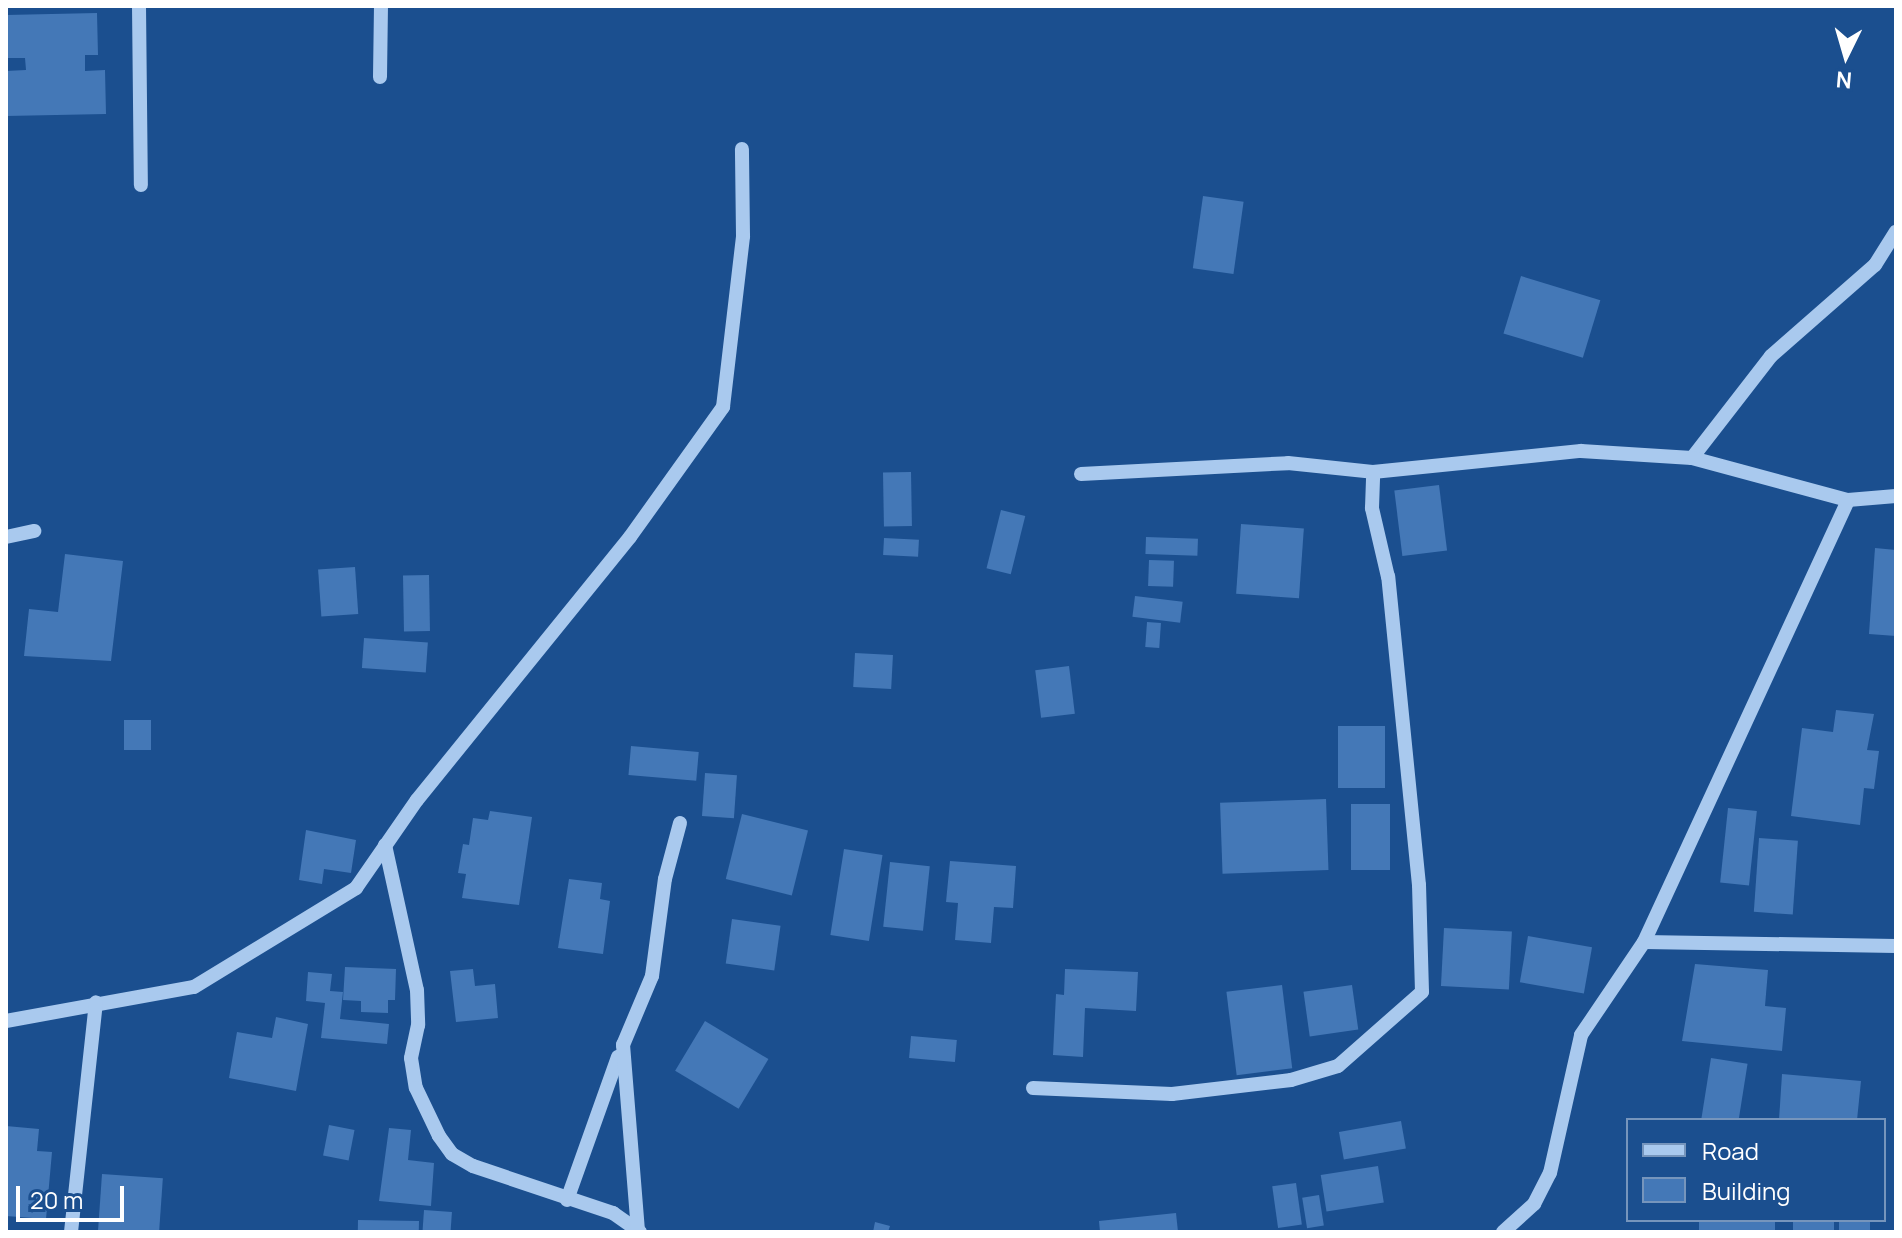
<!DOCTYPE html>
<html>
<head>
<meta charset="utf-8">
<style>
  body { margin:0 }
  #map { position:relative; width:1902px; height:1238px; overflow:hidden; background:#1b4f8f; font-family:Manrope,sans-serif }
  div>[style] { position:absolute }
  .building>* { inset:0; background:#4478b7; transform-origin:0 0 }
  .minor>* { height:14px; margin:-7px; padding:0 7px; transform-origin:7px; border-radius:7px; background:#a9c9ee }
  span { translate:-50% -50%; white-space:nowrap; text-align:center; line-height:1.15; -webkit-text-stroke:7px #1b4f8f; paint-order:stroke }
  .frame { position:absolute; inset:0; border:8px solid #fff; pointer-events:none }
  .legend { position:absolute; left:1626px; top:1118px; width:260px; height:104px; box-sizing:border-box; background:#1b4f8f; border:2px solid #7695bc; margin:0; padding:10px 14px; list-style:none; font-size:24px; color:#fff }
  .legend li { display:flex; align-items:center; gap:16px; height:40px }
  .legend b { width:40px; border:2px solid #7695bc }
  .north { position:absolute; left:1806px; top:16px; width:80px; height:80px; -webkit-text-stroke:6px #1b4f8f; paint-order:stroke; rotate:185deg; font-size:22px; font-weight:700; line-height:32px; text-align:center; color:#fff }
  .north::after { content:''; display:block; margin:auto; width:28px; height:36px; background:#fff; clip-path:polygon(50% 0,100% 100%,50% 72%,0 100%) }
  .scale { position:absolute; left:16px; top:1186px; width:108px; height:36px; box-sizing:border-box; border:4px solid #fff; border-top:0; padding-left:10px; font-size:24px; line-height:28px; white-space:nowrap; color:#fff; -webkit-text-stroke:6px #1b4f8f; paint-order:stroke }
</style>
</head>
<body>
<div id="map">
  <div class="building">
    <div style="clip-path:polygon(97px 13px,98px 55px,85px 55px,85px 71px,105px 70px,106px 114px,6px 116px,6px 71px,26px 70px,25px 58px,6px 58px,6px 15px)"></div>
    <div style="left:1203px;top:196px;width:41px;height:73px;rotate:8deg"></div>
    <div style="left:1521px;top:276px;width:83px;height:60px;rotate:17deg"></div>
    <div style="left:911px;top:472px;width:54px;height:28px;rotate:89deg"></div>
    <div style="left:1439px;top:485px;width:66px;height:45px;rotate:83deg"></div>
    <div style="left:1001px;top:510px;width:25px;height:60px;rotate:14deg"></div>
    <div style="left:1241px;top:524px;width:63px;height:70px;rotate:4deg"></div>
    <div style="left:1146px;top:537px;width:52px;height:17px;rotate:2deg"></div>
    <div style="left:884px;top:538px;width:35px;height:17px;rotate:3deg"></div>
    <div style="clip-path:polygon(1875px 548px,1896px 550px,1896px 636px,1869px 634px)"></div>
    <div style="clip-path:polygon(65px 554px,123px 561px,111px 661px,24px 656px,29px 609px,58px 612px)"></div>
    <div style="left:1149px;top:560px;width:25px;height:26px;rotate:2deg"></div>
    <div style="left:355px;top:567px;width:47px;height:37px;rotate:86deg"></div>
    <div style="left:429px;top:575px;width:56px;height:26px;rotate:89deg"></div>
    <div style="left:1135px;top:596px;width:48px;height:21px;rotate:7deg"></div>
    <div style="left:1147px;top:622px;width:14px;height:25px;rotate:4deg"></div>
    <div style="left:364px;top:638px;width:64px;height:30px;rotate:4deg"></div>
    <div style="left:855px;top:653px;width:38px;height:34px;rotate:3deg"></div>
    <div style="left:1069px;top:666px;width:48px;height:34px;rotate:83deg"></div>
    <div style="clip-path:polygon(1836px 710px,1874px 714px,1867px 750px,1879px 751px,1874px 789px,1864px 788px,1860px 825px,1791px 816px,1802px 728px,1833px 732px)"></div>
    <div style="left:124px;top:720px;width:27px;height:30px"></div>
    <div style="left:1338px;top:726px;width:47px;height:62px"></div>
    <div style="left:631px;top:746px;width:68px;height:29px;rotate:5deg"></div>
    <div style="left:705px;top:773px;width:32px;height:43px;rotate:4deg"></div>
    <div style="left:1326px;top:799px;width:71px;height:106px;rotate:88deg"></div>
    <div style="left:1351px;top:804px;width:39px;height:66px"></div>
    <div style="left:1728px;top:808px;width:29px;height:75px;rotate:6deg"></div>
    <div style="clip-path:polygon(490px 811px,532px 817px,519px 905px,462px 898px,466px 874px,458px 873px,463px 844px,469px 845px,473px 818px,488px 820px)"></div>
    <div style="left:742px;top:814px;width:68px;height:67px;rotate:14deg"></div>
    <div style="clip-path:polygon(306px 830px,356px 840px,351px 873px,324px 869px,322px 884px,299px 880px)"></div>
    <div style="left:1759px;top:838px;width:39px;height:74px;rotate:4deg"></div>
    <div style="left:844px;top:849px;width:39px;height:87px;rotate:9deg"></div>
    <div style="clip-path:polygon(950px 861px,1016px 866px,1013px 908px,994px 907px,991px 943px,955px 940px,958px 903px,946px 902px)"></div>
    <div style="left:890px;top:862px;width:40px;height:65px;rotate:6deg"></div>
    <div style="clip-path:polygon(569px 879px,602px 883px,600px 899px,610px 901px,603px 954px,558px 948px)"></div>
    <div style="left:732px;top:919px;width:49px;height:45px;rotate:8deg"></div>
    <div style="left:1444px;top:928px;width:68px;height:58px;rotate:3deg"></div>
    <div style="left:1528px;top:936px;width:65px;height:47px;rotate:10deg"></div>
    <div style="clip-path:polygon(1695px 964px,1768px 970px,1765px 1006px,1786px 1008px,1782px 1051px,1682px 1041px)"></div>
    <div style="clip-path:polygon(345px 967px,396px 969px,395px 1000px,388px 1000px,388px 1013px,361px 1012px,361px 1001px,343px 1000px)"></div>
    <div style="clip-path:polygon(473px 969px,475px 986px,495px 984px,498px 1018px,456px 1022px,450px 971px)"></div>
    <div style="clip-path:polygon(1065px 969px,1138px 972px,1136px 1011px,1085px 1008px,1083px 1057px,1053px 1055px,1056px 994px,1064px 995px)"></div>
    <div style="clip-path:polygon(308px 972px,332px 974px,330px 991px,343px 992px,340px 1019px,389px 1024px,387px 1044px,321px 1038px,325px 1003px,306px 1001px)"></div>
    <div style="left:1282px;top:985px;width:84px;height:56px;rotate:83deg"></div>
    <div style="left:1352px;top:985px;width:45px;height:49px;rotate:82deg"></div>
    <div style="clip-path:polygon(276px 1017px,308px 1024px,296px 1091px,229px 1078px,237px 1032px,272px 1038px)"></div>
    <div style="left:705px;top:1021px;width:74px;height:58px;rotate:31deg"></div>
    <div style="left:911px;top:1036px;width:46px;height:22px;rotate:5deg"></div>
    <div style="left:1711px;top:1058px;width:37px;height:63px;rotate:9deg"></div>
    <div style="clip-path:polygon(1782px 1074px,1861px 1081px,1857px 1120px,1779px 1120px)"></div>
    <div style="left:1401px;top:1121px;width:28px;height:63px;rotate:80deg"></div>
    <div style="left:329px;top:1125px;width:26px;height:31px;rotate:11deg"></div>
    <div style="clip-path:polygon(6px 1126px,39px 1129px,37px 1151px,52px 1152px,46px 1219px,6px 1216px)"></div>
    <div style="clip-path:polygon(389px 1128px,411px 1130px,408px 1160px,434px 1163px,431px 1206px,379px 1201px)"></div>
    <div style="left:1378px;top:1166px;width:37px;height:58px;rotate:81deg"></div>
    <div style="left:102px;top:1174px;width:61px;height:58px;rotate:4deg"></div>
    <div style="left:1296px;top:1183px;width:42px;height:24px;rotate:82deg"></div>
    <div style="left:1319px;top:1195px;width:31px;height:17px;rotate:81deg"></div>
    <div style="left:424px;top:1210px;width:28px;height:22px;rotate:4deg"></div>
    <div style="clip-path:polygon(1176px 1213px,1178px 1232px,1100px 1232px,1099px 1221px)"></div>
    <div style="left:358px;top:1220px;width:61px;height:12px;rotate:1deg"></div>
    <div style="left:1699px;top:1220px;width:76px;height:12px"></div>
    <div style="left:1793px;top:1220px;width:41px;height:12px"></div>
    <div style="left:1839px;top:1220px;width:31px;height:12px"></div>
    <div style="clip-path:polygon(875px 1222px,890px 1226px,888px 1232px,873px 1232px)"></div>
  </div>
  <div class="minor">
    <div style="left:139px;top:6px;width:179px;rotate:89.4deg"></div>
    <div style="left:380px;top:77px;width:71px;rotate:-89.2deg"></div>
    <div style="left:1692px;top:458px;width:129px;rotate:-52.2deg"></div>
    <div style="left:1771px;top:356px;width:138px;rotate:-41.2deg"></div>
    <div style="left:1875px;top:265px;width:39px;rotate:-58deg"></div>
    <div style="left:1081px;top:474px;width:207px;rotate:-3deg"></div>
    <div style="left:1288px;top:463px;width:85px;rotate:6deg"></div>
    <div style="left:1373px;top:472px;width:209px;rotate:-5.8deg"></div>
    <div style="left:1581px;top:451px;width:111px;rotate:3.6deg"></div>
    <div style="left:1692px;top:458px;width:162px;rotate:15.1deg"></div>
    <div style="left:1848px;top:500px;width:48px;rotate:-4.8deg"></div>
    <div style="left:6px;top:537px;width:29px;rotate:-12deg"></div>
    <div style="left:385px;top:845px;width:148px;rotate:77.6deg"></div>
    <div style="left:417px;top:990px;width:35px;rotate:88deg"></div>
    <div style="left:418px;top:1025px;width:34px;rotate:102deg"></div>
    <div style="left:411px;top:1058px;width:30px;rotate:81deg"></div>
    <div style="left:416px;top:1088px;width:53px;rotate:64.4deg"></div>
    <div style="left:439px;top:1136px;width:22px;rotate:54deg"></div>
    <div style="left:452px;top:1154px;width:24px;rotate:30deg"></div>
    <div style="left:473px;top:1166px;width:148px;rotate:18.6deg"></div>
    <div style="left:613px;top:1213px;width:33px;rotate:35deg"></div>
    <div style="left:1644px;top:942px;width:252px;rotate:0.9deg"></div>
    <div style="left:6px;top:1021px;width:191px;rotate:-10.3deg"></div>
    <div style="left:194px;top:987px;width:190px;rotate:-31.4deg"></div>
    <div style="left:356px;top:888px;width:107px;rotate:-55.3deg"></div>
    <div style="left:417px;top:800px;width:338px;rotate:-51deg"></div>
    <div style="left:630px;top:537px;width:160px;rotate:-54.4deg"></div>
    <div style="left:723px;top:407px;width:172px;rotate:-83.3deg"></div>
    <div style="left:743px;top:236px;width:87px;rotate:-90.7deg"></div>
    <div style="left:1033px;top:1088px;width:139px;rotate:2.5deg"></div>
    <div style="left:1172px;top:1094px;width:120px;rotate:-6.7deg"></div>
    <div style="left:1291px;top:1080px;width:49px;rotate:-16.6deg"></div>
    <div style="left:1338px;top:1066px;width:112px;rotate:-41.4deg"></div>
    <div style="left:1422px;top:992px;width:107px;rotate:-91.6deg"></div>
    <div style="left:1419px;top:885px;width:310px;rotate:-95.7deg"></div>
    <div style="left:1388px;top:577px;width:71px;rotate:-103.1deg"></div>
    <div style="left:1372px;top:508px;width:36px;rotate:-88deg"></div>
    <div style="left:567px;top:1200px;width:152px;rotate:-70.4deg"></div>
    <div style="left:638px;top:1231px;width:187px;rotate:-94.6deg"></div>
    <div style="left:623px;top:1045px;width:75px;rotate:-67.2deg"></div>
    <div style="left:652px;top:976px;width:98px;rotate:-82.4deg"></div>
    <div style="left:665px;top:879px;width:58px;rotate:-75deg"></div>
    <div style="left:71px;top:1232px;width:231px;rotate:-83.8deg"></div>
    <div style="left:1503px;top:1232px;width:42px;rotate:-42.1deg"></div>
    <div style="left:1534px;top:1204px;width:35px;rotate:-63deg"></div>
    <div style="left:1550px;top:1173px;width:141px;rotate:-77.3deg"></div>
    <div style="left:1581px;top:1035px;width:112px;rotate:-55.9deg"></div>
    <div style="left:1644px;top:942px;width:487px;rotate:-65.2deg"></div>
  </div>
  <div class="frame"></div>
  <ul class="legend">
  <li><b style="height:10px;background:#a9c9ee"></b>Road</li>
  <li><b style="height:22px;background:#4478b7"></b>Building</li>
  </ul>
  <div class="north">N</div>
  <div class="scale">20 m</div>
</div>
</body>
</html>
